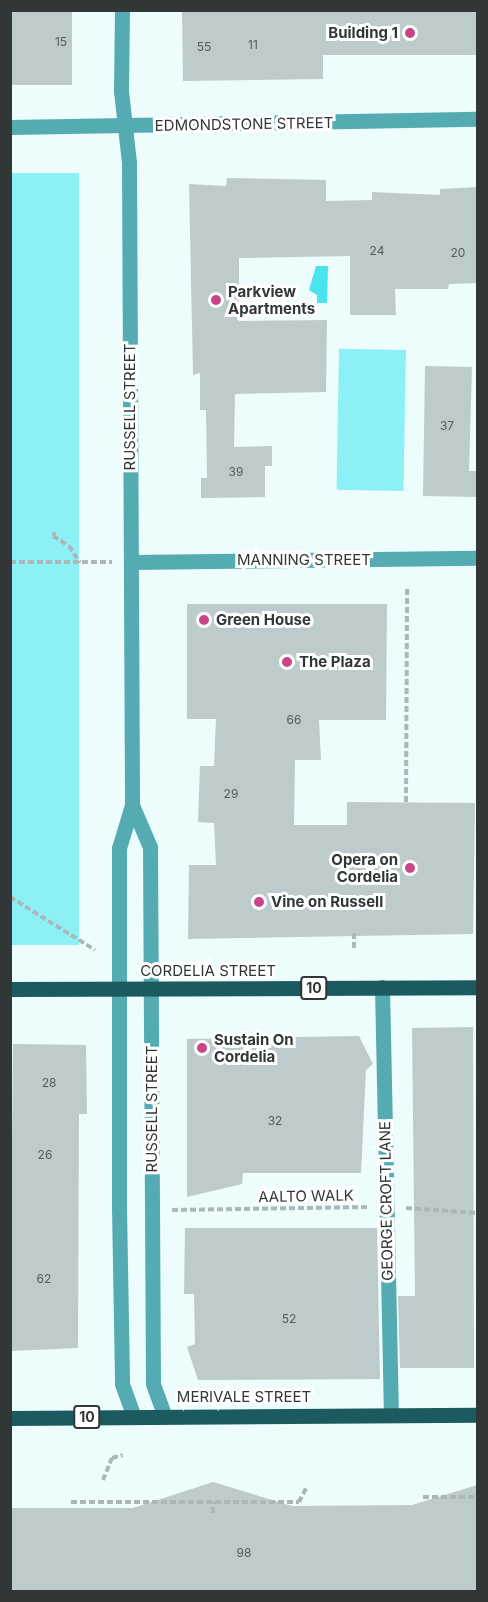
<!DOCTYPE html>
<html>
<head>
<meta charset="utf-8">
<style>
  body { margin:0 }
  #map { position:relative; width:488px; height:1602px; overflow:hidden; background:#edfcfd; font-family:Inter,sans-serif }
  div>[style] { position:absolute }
  .green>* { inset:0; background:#8ef0f7; transform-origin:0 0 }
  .water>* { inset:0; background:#4ae4ef }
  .building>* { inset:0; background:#bdcbcc; transform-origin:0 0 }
  .path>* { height:4px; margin-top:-2px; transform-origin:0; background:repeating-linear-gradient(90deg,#abb7b8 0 6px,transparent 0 9px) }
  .minor>* { height:15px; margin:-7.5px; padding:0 7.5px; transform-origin:7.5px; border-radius:7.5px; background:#55abb2 }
  .major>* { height:15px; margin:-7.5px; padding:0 7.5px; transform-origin:7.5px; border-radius:7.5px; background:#1b5b60 }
  .dots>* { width:16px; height:16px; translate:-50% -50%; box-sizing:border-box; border:3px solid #fff; border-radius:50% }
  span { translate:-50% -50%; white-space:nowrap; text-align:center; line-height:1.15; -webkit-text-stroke:6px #fff; paint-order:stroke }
  .number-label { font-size:12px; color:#545c5c }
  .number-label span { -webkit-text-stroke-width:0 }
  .shield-label span { padding:2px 4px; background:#fff; border:2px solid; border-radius:4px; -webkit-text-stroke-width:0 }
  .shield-label { font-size:14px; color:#313737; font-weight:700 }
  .poi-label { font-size:15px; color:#313737; font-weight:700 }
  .right { translate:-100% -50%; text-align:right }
  .left { translate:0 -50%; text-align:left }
  .street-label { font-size:15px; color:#313737 }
  .frame { position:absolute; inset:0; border:12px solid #313737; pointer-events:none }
</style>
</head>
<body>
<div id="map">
  <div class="green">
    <div style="left:11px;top:173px;width:68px;height:772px"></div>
    <div style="left:406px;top:350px;width:141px;height:67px;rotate:91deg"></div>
  </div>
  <div class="water">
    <div style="clip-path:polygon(316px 266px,328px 266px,327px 303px,317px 303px,317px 295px,309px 290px)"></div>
  </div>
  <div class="building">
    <div style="clip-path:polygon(182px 10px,477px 10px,477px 55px,323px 55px,323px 79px,183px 81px)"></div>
    <div style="left:72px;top:11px;width:74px;height:62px;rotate:90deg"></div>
    <div style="clip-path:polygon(227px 178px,326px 180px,326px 201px,372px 200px,372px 192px,440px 195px,440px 189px,477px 187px,477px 283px,449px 284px,448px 289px,395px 289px,396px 315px,350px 315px,350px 256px,239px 258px,239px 321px,327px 320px,326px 392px,235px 394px,234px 447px,272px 446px,272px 466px,265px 466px,265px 497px,201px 498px,201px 478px,207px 478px,206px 410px,200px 410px,200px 373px,193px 375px,189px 184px,226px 186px)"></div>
    <div style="clip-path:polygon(425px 366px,472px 367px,469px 471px,477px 471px,477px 497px,423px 496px)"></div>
    <div style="clip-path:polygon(187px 604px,387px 604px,386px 720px,319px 720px,321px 760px,295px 760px,294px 825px,347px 825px,347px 802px,475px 803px,473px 934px,188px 939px,189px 865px,216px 865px,214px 823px,198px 822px,200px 766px,214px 766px,216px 719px,187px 719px)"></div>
    <div style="clip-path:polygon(473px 1027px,474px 1368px,400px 1368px,398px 1296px,415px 1296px,412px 1028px)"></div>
    <div style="clip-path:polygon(359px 1036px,373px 1064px,366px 1070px,361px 1173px,243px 1173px,242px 1184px,187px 1197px,187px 1039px)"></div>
    <div style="clip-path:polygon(13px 1044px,86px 1045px,87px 1114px,79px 1114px,78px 1348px,10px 1351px)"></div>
    <div style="clip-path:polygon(185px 1228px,377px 1228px,380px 1379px,198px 1380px,187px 1347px,195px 1344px,194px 1294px,184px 1294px)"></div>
    <div style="clip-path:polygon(213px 1482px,292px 1506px,412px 1505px,477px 1485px,477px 1592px,10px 1592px,10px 1508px,133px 1508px)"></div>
  </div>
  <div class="path">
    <div style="left:55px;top:532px;width:4px;rotate:117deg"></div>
    <div style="left:53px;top:536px;width:19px;rotate:32deg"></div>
    <div style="left:69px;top:546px;width:20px;rotate:57deg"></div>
    <div style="left:10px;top:562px;width:102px"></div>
    <div style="left:406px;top:802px;width:215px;rotate:-89.7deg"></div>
    <div style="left:10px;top:897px;width:100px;rotate:31.9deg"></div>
    <div style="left:354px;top:933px;width:16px;rotate:90deg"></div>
    <div style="left:406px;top:1208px;width:72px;rotate:4deg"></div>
    <div style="left:172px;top:1210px;width:197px;rotate:-0.9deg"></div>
    <div style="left:103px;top:1480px;width:24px;rotate:-68deg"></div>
    <div style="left:112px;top:1458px;width:11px;rotate:-15deg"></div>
    <div style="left:423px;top:1497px;width:55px"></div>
    <div style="left:71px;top:1502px;width:228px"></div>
    <div style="left:299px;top:1502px;width:16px;rotate:-63deg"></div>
    <div style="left:213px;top:1513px;width:11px;rotate:-90deg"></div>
  </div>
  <div class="minor">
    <div style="left:122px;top:10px;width:81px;rotate:90.7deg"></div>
    <div style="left:121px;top:91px;width:71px;rotate:83.6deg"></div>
    <div style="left:129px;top:162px;width:643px;rotate:89.73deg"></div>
    <div style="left:132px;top:805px;width:45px;rotate:106.8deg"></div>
    <div style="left:119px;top:848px;width:359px;rotate:90deg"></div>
    <div style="left:119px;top:1207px;width:177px;rotate:89deg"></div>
    <div style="left:122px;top:1384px;width:33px;rotate:70deg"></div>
    <div style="left:10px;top:127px;width:468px;rotate:-1deg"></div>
    <div style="left:131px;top:562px;width:347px;rotate:-0.7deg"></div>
    <div style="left:132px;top:805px;width:46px;rotate:66.8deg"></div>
    <div style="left:150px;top:847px;width:537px;rotate:89.68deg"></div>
    <div style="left:153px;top:1384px;width:33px;rotate:70deg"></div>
    <div style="left:382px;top:987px;width:428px;rotate:88.8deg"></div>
  </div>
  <div class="major">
    <div style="left:10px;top:989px;width:468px;rotate:-0.2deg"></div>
    <div style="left:10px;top:1418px;width:468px;rotate:-0.4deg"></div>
  </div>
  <div class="dots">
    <div style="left:410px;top:33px;background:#c94589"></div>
    <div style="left:216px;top:300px;background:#c94589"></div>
    <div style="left:204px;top:620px;background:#c94589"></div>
    <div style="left:287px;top:662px;background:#c94589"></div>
    <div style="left:410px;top:868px;background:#c94589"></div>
    <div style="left:259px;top:902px;background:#c94589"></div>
    <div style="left:202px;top:1048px;background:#c94589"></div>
  </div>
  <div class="number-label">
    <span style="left:61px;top:42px">15</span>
    <span style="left:253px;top:45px">11</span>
    <span style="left:204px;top:47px">55</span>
    <span style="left:377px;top:251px">24</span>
    <span style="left:458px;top:253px">20</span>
    <span style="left:447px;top:426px">37</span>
    <span style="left:236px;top:472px">39</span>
    <span style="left:294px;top:720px">66</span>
    <span style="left:231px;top:794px">29</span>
    <span style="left:49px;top:1083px">28</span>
    <span style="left:275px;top:1121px">32</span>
    <span style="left:45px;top:1155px">26</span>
    <span style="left:44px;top:1279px">62</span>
    <span style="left:289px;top:1319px">52</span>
    <span style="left:244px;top:1553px">98</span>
  </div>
  <div class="shield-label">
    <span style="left:314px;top:988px">10</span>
    <span style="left:87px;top:1417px">10</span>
  </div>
  <div class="poi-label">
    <span class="right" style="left:398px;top:33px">Building 1</span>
    <span class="left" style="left:228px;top:300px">Parkview<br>Apartments</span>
    <span class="left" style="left:216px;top:620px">Green House</span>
    <span class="left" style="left:299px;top:662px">The Plaza</span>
    <span class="right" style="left:398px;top:868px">Opera on<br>Cordelia</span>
    <span class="left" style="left:271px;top:902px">Vine on Russell</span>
    <span class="left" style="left:214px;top:1048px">Sustain On<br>Cordelia</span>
  </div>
  <div class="street-label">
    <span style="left:244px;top:124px;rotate:-1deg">EDMONDSTONE STREET</span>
    <span style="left:130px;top:407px;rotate:-90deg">RUSSELL STREET</span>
    <span style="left:304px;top:560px">MANNING STREET</span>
    <span style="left:208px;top:971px">CORDELIA STREET</span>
    <span style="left:152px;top:1109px;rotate:-90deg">RUSSELL STREET</span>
    <span style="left:306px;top:1196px;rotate:-1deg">AALTO WALK</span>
    <span style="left:386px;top:1201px;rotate:-91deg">GEORGE CROFT LANE</span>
    <span style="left:244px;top:1397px">MERIVALE STREET</span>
  </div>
  <div class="frame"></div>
</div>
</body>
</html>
